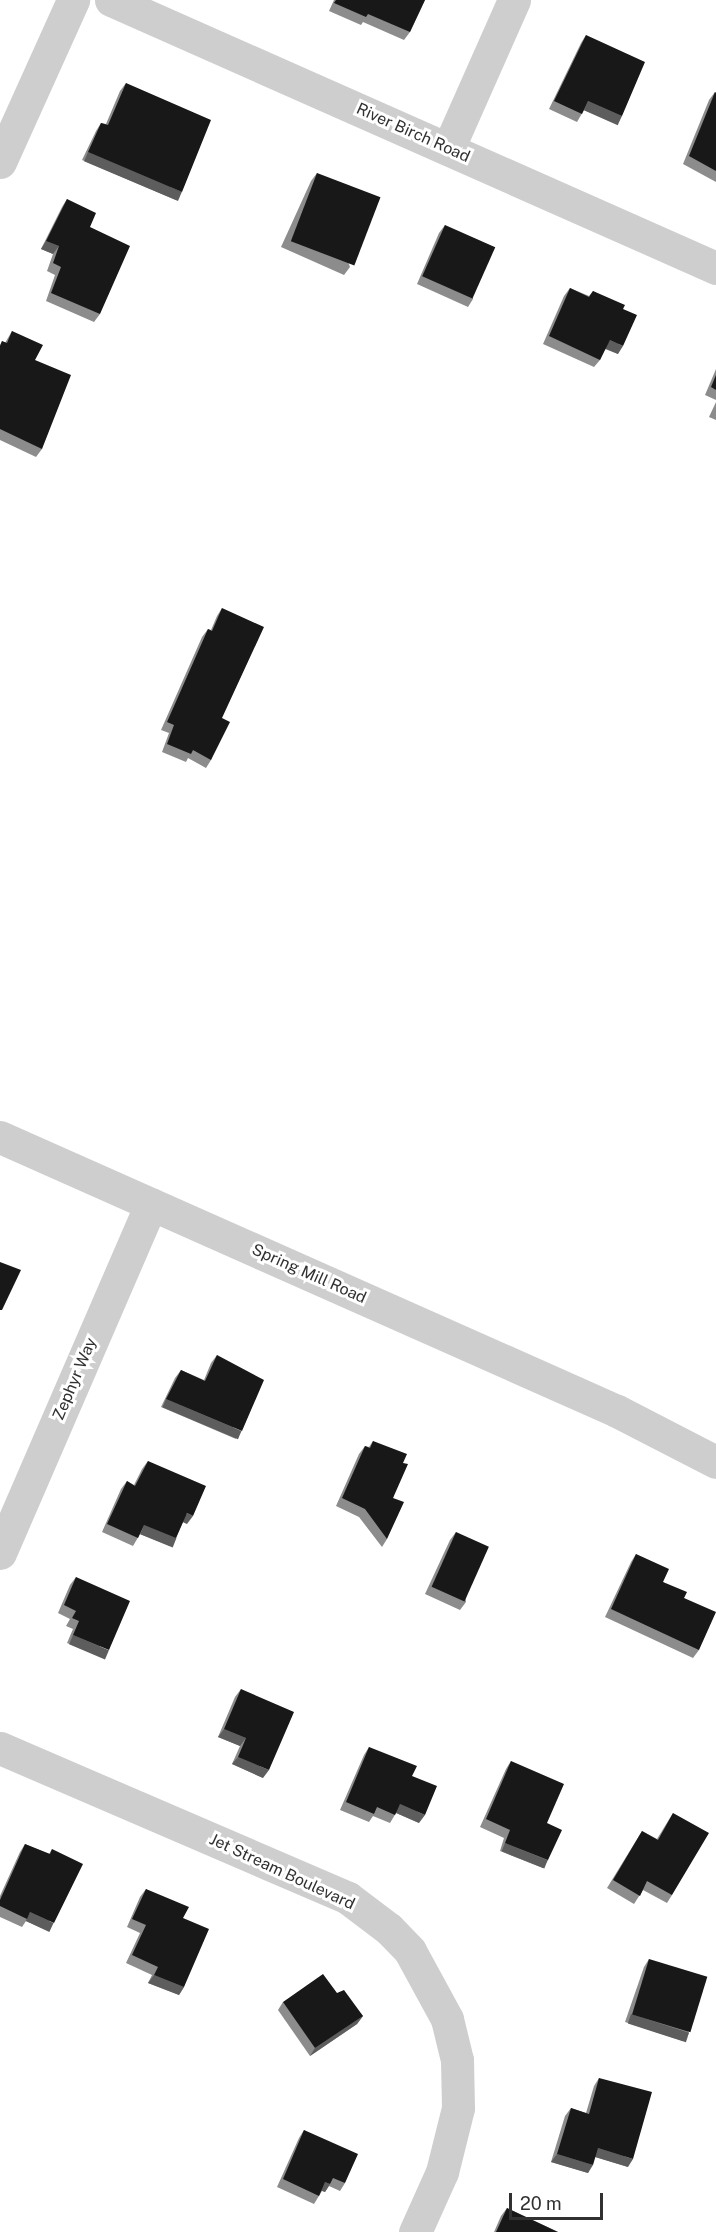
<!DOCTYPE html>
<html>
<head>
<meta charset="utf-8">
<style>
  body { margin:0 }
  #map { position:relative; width:716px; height:2232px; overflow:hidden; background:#fff; font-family:"Public Sans",sans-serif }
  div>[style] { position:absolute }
  .minor>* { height:33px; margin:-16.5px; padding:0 16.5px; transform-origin:16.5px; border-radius:16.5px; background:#cecece }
  .tertiary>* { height:33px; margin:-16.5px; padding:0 16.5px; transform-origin:16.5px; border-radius:16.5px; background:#cecece }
  .wall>* { inset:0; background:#8c8c8c }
  .shaded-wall>* { inset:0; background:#5d5d5d; transform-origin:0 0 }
  .building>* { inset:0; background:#181818; transform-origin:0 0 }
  span { translate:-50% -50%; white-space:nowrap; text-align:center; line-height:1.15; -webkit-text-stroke:6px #fff; paint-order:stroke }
  .street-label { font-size:16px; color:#313131 }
  .scale { position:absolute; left:509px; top:2193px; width:94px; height:27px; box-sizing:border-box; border:3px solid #313131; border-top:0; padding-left:8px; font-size:18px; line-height:21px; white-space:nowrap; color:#313131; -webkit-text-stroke:4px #fff; paint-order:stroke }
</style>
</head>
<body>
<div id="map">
  <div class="minor">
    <div style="left:111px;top:0;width:662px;rotate:23.89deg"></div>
    <div style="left:448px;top:149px;width:163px;rotate:-66.1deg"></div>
    <div style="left:0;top:162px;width:178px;rotate:-65.7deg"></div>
    <div style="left:0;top:1553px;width:380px;rotate:-66.6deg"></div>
    <div style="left:0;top:1748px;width:379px;rotate:23.3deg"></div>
    <div style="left:348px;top:1898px;width:51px;rotate:37.1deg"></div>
    <div style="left:389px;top:1929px;width:30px;rotate:46deg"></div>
    <div style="left:410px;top:1951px;width:77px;rotate:61.4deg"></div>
    <div style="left:447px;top:2019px;width:42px;rotate:76.3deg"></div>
    <div style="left:457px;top:2060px;width:48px;rotate:88.8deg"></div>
    <div style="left:458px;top:2108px;width:66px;rotate:104deg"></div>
    <div style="left:442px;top:2172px;width:66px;rotate:114.2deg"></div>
  </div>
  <div class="tertiary">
    <div style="left:0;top:1137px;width:675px;rotate:23.95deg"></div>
    <div style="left:617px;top:1411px;width:111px;rotate:27.3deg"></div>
  </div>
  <div class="wall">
    <div style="clip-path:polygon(334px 0,425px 0,410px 32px,404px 40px,363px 22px,361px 25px,329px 11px)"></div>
    <div style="clip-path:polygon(586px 35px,622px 116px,617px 124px,584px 110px,577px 122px,549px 109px,581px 43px)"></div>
    <div style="clip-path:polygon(126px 83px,176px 200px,82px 160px,96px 131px,101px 123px,106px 124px,120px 91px)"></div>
    <div style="clip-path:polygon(715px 92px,716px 93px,716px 182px,683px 164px,709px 100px)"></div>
    <div style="clip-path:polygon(317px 173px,350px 267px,344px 275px,281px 247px,311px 181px)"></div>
    <div style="clip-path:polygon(67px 199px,90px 227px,100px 314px,94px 322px,46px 301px,55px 275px,47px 271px,53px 254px,41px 249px,62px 207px)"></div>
    <div style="clip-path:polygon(445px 225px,473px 299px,468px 307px,417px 284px,439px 233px)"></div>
    <div style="clip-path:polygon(570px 288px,589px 296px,593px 291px,623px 309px,618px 354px,605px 349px,600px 360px,594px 367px,543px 344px,564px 296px)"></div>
    <div style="clip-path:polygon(12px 331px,35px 360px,42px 449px,36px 457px,0 440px,0 345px,2px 341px,5px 343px)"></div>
    <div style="clip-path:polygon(716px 369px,716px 400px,705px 395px)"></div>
    <div style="clip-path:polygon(716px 402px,716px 420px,709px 417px)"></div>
    <div style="clip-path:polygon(222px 608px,222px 718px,211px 760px,206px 768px,188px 758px,186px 762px,162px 752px,169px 733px,161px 730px,202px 637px,208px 629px,211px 630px,217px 616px)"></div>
    <div style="clip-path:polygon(217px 1355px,236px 1439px,161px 1407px,175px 1378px,181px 1370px,204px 1380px,211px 1363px)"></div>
    <div style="clip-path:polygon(373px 1441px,403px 1463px,393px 1498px,387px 1539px,382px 1547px,359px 1517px,336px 1506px,359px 1454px,365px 1446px,369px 1447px)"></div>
    <div style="clip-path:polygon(148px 1461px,187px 1524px,183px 1522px,176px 1538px,170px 1546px,140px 1534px,133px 1546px,102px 1532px,121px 1489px,127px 1481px,134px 1485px,142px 1469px)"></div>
    <div style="clip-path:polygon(456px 1532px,466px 1602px,460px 1610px,425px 1594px,450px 1540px)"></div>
    <div style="clip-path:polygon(636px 1554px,663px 1582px,684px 1598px,699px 1650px,693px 1658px,605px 1617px,631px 1562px)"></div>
    <div style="clip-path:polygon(76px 1577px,104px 1658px,67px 1643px,73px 1629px,66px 1626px,70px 1619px,58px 1613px,70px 1585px)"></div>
    <div style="clip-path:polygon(241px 1689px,263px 1778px,232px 1764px,240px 1746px,218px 1737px,235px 1697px)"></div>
    <div style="clip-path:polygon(369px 1747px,412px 1776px,419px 1823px,396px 1813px,390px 1823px,373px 1816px,369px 1822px,340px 1810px,364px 1755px)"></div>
    <div style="clip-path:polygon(511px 1761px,547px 1823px,548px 1860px,543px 1868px,500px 1851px,504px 1838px,480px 1827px,506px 1769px)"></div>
    <div style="clip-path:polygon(673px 1813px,672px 1895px,667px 1903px,643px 1890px,634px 1904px,607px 1888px,642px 1831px,657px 1839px)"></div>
    <div style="clip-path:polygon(25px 1844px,49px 1854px,52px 1849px,49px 1931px,26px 1921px,22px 1927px,0 1917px,0 1896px,20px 1852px)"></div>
    <div style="clip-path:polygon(146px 1889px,183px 1918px,184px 1987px,179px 1995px,148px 1983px,152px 1975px,126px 1963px,140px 1933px,127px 1927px,140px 1897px)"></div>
    <div style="clip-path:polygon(649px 1959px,689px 2033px,683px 2041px,625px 2022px,644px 1967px)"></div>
    <div style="clip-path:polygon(337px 1993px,363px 2016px,357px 2024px,310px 2056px,278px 2010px,283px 2002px)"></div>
    <div style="clip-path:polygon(599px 2078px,628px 2167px,595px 2157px,588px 2173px,551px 2162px,565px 2116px,571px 2108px,586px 2113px,594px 2086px)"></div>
    <div style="clip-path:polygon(304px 2130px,345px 2183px,340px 2191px,329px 2186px,325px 2192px,322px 2191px,314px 2204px,277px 2187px,299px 2138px)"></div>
    <div style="clip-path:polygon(507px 2208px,558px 2232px,494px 2232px,501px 2216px)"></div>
  </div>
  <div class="shaded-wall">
    <div style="left:588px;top:101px;width:37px;height:10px;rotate:24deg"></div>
    <div style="left:88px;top:152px;width:102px;height:10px;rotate:23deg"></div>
    <div style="clip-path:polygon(46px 241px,59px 246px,53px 254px,41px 249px)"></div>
    <div style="clip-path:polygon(610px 340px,623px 346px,618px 354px,604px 348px)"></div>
    <div style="left:166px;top:1399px;width:82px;height:9px;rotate:23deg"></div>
    <div style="clip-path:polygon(187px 1513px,193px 1516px,187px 1524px,181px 1521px)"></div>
    <div style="left:144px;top:1525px;width:35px;height:10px;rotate:22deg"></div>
    <div style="left:73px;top:1635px;width:39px;height:10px;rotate:23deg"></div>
    <div style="clip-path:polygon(224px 1729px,246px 1738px,240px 1746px,218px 1737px)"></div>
    <div style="clip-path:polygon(238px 1757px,269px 1770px,263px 1778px,232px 1764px)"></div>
    <div style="clip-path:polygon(400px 1804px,425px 1815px,419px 1823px,394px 1812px)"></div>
    <div style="left:505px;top:1843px;width:46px;height:9px;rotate:22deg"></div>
    <div style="left:30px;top:1912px;width:26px;height:10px;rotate:25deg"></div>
    <div style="clip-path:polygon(154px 1975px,184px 1987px,179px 1995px,148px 1983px)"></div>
    <div style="left:631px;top:2014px;width:61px;height:10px;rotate:18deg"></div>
    <div style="clip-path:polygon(363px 2016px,357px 2024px,310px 2056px,315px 2048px)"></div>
    <div style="clip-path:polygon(598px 2148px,633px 2159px,628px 2167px,592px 2156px)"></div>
    <div style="clip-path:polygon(557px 2154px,593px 2165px,588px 2173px,551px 2162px)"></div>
    <div style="clip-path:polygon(325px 2182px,330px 2184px,325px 2192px,320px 2190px)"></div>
  </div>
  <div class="building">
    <div style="clip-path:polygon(336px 0,425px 0,410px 32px,368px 14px,366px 17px,334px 3px)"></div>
    <div style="clip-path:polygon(586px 35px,645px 62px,622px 116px,588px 101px,582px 114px,554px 101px)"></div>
    <div style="clip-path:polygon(126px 83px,211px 120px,182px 192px,88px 152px,101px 123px,108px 125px)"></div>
    <div style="clip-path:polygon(715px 92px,716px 93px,716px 171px,689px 156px)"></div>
    <div style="left:317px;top:173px;width:68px;height:73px;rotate:21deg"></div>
    <div style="clip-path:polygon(67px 199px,96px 213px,90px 227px,130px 246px,100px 314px,51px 293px,61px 267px,53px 263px,59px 246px,46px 241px)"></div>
    <div style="left:445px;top:225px;width:55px;height:56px;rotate:24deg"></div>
    <div style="clip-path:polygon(570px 288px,589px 297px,593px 291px,625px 305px,623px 309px,637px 315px,623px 346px,610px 340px,600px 360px,549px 336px)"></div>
    <div style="clip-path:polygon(12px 331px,43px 345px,35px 360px,71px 375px,42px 449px,0 429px,0 346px,2px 341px,7px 343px)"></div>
    <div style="clip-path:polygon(716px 375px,716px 390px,711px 387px)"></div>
    <div style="clip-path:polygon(222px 608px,264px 627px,222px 718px,230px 722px,211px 760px,193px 750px,191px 754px,167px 744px,174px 725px,167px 722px,208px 629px,212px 631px)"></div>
    <div style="clip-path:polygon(0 1262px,21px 1270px,2px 1310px,0 1310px)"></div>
    <div style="clip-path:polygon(217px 1355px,264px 1380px,242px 1431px,166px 1399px,181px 1370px,205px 1381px)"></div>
    <div style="clip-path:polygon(373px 1441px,407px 1454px,403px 1463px,408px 1464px,393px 1498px,404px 1502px,387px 1539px,365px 1509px,342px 1498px,365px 1446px,370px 1448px)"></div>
    <div style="clip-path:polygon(148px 1461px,206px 1486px,193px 1516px,187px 1513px,176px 1538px,144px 1525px,138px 1538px,107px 1524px,127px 1481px,135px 1486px)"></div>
    <div style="left:456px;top:1532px;width:36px;height:60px;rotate:24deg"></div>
    <div style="clip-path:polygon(636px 1554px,669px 1569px,663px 1582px,687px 1592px,684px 1598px,716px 1612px,699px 1650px,611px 1609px)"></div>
    <div style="clip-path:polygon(76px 1577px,130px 1601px,109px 1650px,73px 1635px,79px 1621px,72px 1618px,76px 1611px,64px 1605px)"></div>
    <div style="clip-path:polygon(241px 1689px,294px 1712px,269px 1770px,238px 1757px,246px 1738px,224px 1729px)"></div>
    <div style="clip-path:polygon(369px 1747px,417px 1766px,412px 1776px,437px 1786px,425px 1815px,400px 1804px,395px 1815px,377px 1807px,374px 1814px,346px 1802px)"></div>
    <div style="clip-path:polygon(511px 1761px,564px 1784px,547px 1823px,562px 1830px,548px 1860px,505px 1843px,510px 1830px,486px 1819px)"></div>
    <div style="clip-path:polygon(673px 1813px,709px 1833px,672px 1895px,647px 1881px,640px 1896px,613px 1880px,642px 1831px,658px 1840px)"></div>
    <div style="clip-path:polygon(25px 1844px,50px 1854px,52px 1849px,83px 1864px,54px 1923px,30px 1912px,27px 1919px,0 1906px,0 1900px)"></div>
    <div style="clip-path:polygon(146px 1889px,189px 1907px,183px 1918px,209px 1929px,184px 1987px,154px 1975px,158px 1967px,132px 1955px,146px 1925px,132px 1919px)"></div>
    <div style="left:649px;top:1959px;width:61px;height:58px;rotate:17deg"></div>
    <div style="clip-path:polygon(323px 1974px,337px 1993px,344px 1990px,363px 2016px,315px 2048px,283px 2002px)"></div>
    <div style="clip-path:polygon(599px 2078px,652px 2092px,633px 2159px,598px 2148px,593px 2165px,557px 2154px,571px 2108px,589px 2114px)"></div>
    <div style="clip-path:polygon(304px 2130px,358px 2154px,345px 2183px,333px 2178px,330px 2184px,325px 2182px,319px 2196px,283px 2179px)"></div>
    <div style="clip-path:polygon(507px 2208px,558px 2232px,496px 2232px)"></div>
  </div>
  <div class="street-label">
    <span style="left:413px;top:133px;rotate:24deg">River Birch Road</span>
    <span style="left:309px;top:1274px;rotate:24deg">Spring Mill Road</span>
    <span style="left:75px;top:1379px;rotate:-67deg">Zephyr Way</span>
    <span style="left:282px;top:1872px;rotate:25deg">Jet Stream Boulevard</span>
  </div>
  <div class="scale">20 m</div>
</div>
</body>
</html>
